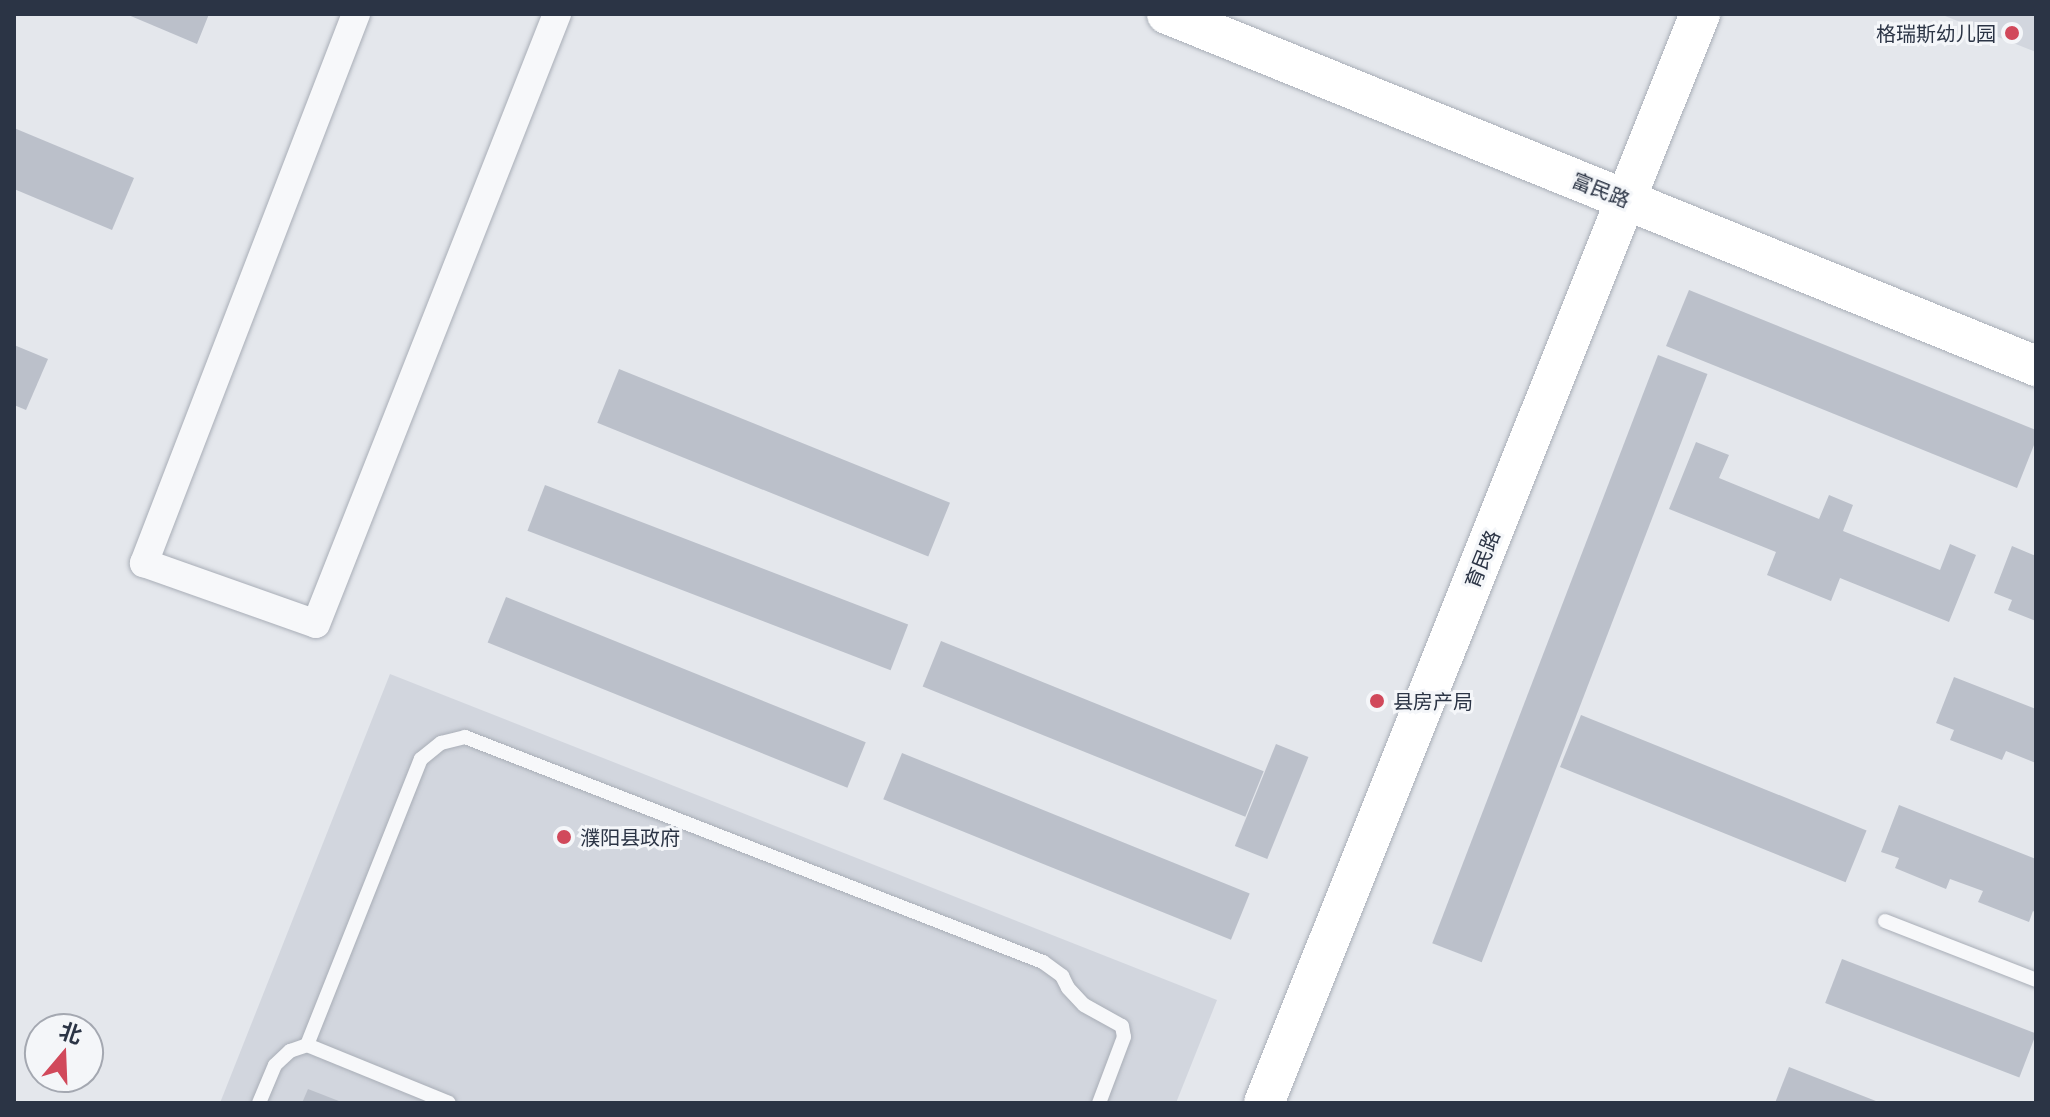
<!DOCTYPE html>
<html>
<head>
<meta charset="utf-8">
<style>
  body { margin:0 }
  #map { position:relative; width:2050px; height:1117px; overflow:hidden; background:#e4e7ec; font-family:"Open Sans","Noto Sans SC",sans-serif }
  div>[style] { position:absolute }
  .built>* { inset:0; background:#d2d6de }
  .building>* { inset:0; background:#bbc0ca; transform-origin:0 0 }
  .roads { filter:drop-shadow(0 0 2px #a9aeb7) drop-shadow(0 0 2px #a9aeb7) }
  .lane>* { height:14px; margin:-7px; padding:0 7px; transform-origin:7px; border-radius:7px; background:#f7f8fa }
  .street>* { height:28px; margin:-14px; padding:0 14px; transform-origin:14px; border-radius:14px; background:#f7f8fa }
  .secondary>* { height:40px; margin:-20px; padding:0 20px; transform-origin:20px; border-radius:20px; background:#fff }
  .dots>* { width:22px; height:22px; translate:-50% -50%; box-sizing:border-box; border:4px solid #f4f6f9; border-radius:50% }
  span { translate:-50% -50%; white-space:nowrap; text-align:center; line-height:1.15; -webkit-text-stroke:6px #f4f6f9; paint-order:stroke }
  .poi-label { font-size:20px; color:#2b3445 }
  .right { translate:-100% -50%; text-align:right }
  .left { translate:0 -50%; text-align:left }
  .street-label { font-size:20px; color:#2b3445 }
  .frame { position:absolute; inset:0; border:16px solid #2b3445; pointer-events:none }
  .north { position:absolute; left:24px; top:1013px; width:80px; height:80px; box-sizing:border-box; background:#f4f6f9; border:2px solid #a4a8b1; border-radius:50%; rotate:19deg; font-size:22px; font-weight:700; line-height:32px; text-align:center; color:#2b3445 }
  .north::after { content:''; display:block; margin:auto; width:28px; height:36px; background:#d1495b; clip-path:polygon(50% 0,100% 100%,50% 72%,0 100%) }
</style>
</head>
<body>
<div id="map">
  <div class="built">
    <div style="clip-path:polygon(1940px 14px,2036px 14px,2036px 52px)"></div>
    <div style="clip-path:polygon(390px 674px,1217px 1000px,1176px 1103px,220px 1103px)"></div>
  </div>
  <div class="building">
    <div style="clip-path:polygon(126px 14px,209px 14px,197px 44px)"></div>
    <div style="clip-path:polygon(14px 128px,134px 178px,112px 230px,14px 189px)"></div>
    <div style="clip-path:polygon(1689px 290px,2036px 430px,2036px 440px,2017px 488px,1666px 346px)"></div>
    <div style="clip-path:polygon(14px 345px,48px 359px,26px 410px,14px 405px)"></div>
    <div style="left:1658px;top:355px;width:53px;height:630px;rotate:21deg"></div>
    <div style="left:619px;top:369px;width:357px;height:58px;rotate:22deg"></div>
    <div style="clip-path:polygon(1696px 442px,1729px 455px,1719px 478px,1819px 519px,1829px 495px,1853px 505px,1843px 531px,1940px 570px,1950px 544px,1976px 555px,1949px 622px,1840px 578px,1831px 601px,1767px 575px,1776px 552px,1669px 509px)"></div>
    <div style="left:545px;top:485px;width:389px;height:49px;rotate:21deg"></div>
    <div style="clip-path:polygon(2012px 546px,2036px 556px,2036px 621px,2008px 610px,2012px 600px,1994px 593px)"></div>
    <div style="left:506px;top:597px;width:388px;height:49px;rotate:22deg"></div>
    <div style="left:941px;top:641px;width:348px;height:49px;rotate:22deg"></div>
    <div style="clip-path:polygon(1954px 677px,2036px 709px,2036px 763px,2006px 751px,2002px 760px,1950px 740px,1954px 730px,1936px 723px)"></div>
    <div style="left:1581px;top:715px;width:308px;height:56px;rotate:22deg"></div>
    <div style="left:1276px;top:744px;width:35px;height:110px;rotate:22deg"></div>
    <div style="left:902px;top:753px;width:375px;height:50px;rotate:22deg"></div>
    <div style="clip-path:polygon(1899px 805px,2036px 859px,2036px 913px,2033px 911px,2029px 922px,1978px 902px,1983px 891px,1950px 879px,1946px 889px,1895px 868px,1899px 858px,1881px 852px)"></div>
    <div style="left:1842px;top:959px;width:208px;height:47px;rotate:21deg"></div>
    <div style="clip-path:polygon(1789px 1067px,1881px 1103px,1775px 1103px)"></div>
    <div style="clip-path:polygon(308px 1089px,344px 1103px,302px 1103px)"></div>
  </div>
  <div class="roads">
    <div class="lane">
      <div style="left:1885px;top:921px;width:162px;rotate:21.3deg"></div>
      <div style="left:307px;top:1045px;width:308px;rotate:-68.3deg"></div>
      <div style="left:421px;top:759px;width:26px;rotate:-39deg"></div>
      <div style="left:441px;top:743px;width:25px;rotate:-14deg"></div>
      <div style="left:465px;top:737px;width:620px;rotate:21.27deg"></div>
      <div style="left:1043px;top:962px;width:24px;rotate:36deg"></div>
      <div style="left:1062px;top:976px;width:13px;rotate:63deg"></div>
      <div style="left:1068px;top:988px;width:23px;rotate:47deg"></div>
      <div style="left:1084px;top:1005px;width:43px;rotate:28.9deg"></div>
      <div style="left:1122px;top:1026px;width:11px;rotate:80deg"></div>
      <div style="left:1124px;top:1037px;width:71px;rotate:110.7deg"></div>
      <div style="left:259px;top:1103px;width:41px;rotate:-67.2deg"></div>
      <div style="left:275px;top:1065px;width:21px;rotate:-43deg"></div>
      <div style="left:290px;top:1051px;width:18px;rotate:-19deg"></div>
      <div style="left:307px;top:1045px;width:153px;rotate:22.2deg"></div>
    </div>
    <div class="street">
      <div style="left:356px;top:14px;width:589px;rotate:111.11deg"></div>
      <div style="left:144px;top:563px;width:182px;rotate:19.5deg"></div>
      <div style="left:316px;top:624px;width:656px;rotate:-68.44deg"></div>
    </div>
    <div class="secondary">
      <div style="left:1167px;top:14px;width:938px;rotate:22.05deg"></div>
      <div style="left:1264px;top:1103px;width:1173px;rotate:-68.18deg"></div>
    </div>
  </div>
  <div class="dots">
    <div style="left:2012px;top:33px;background:#d1495b"></div>
    <div style="left:1377px;top:701px;background:#d1495b"></div>
    <div style="left:564px;top:837px;background:#d1495b"></div>
  </div>
  <div class="poi-label">
    <span class="right" style="left:1996px;top:33px">格瑞斯幼儿园</span>
    <span class="left" style="left:1393px;top:701px">县房产局</span>
    <span class="left" style="left:580px;top:837px">濮阳县政府</span>
  </div>
  <div class="street-label">
    <span style="left:1601px;top:190px;rotate:22deg">富民路</span>
    <span style="left:1482px;top:559px;rotate:-68deg">育民路</span>
  </div>
  <div class="frame"></div>
  <div class="north">北</div>
</div>
</body>
</html>
